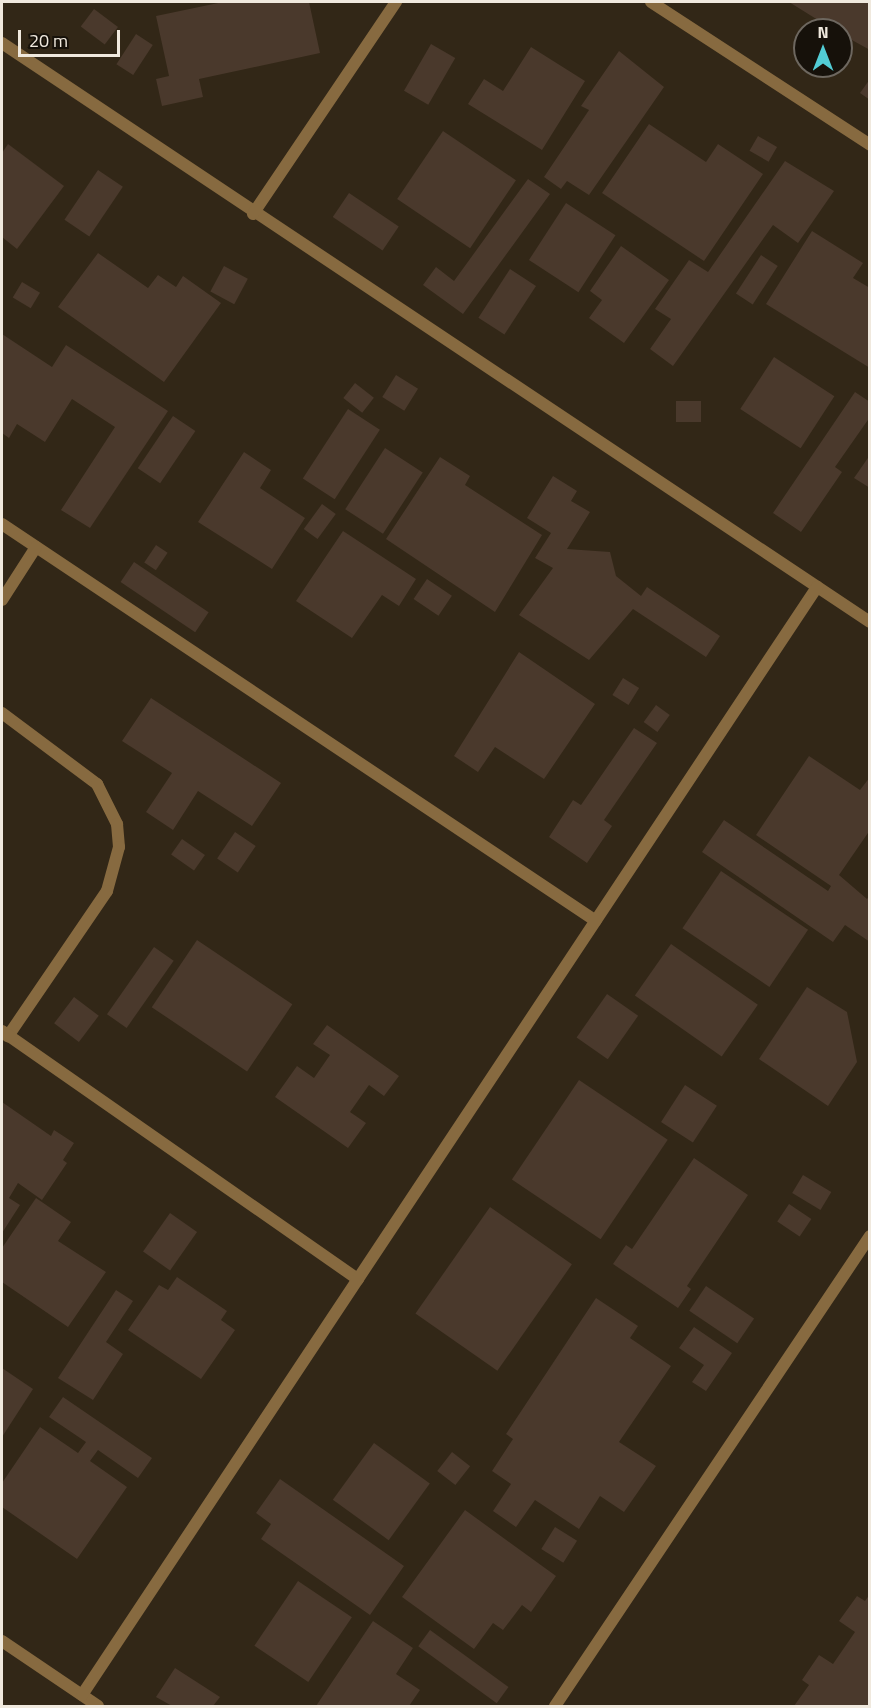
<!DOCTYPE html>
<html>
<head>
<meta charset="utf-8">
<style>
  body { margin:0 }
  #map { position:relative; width:871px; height:1708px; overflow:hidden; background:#322717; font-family:"Titillium Web",sans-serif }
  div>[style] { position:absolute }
  .building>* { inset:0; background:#4a392c; transform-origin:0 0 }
  .lane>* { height:12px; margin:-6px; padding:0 6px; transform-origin:6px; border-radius:6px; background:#876a40 }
  .street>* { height:12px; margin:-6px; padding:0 6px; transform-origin:6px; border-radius:6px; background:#876a40 }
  span { translate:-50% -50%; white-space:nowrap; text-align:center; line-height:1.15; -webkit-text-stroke:4.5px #16110a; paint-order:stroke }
  .frame { position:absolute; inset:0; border:3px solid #f0e9de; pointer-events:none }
  .north { position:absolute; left:793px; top:18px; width:60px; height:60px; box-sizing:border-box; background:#16110a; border:2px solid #6d675f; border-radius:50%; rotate:0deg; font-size:16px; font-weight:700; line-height:24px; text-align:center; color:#f0e9de }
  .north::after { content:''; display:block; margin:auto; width:21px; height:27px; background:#52ccd5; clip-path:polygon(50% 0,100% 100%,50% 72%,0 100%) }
  .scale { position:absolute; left:18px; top:30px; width:102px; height:27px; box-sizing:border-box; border:3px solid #f0e9de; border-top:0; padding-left:8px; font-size:18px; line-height:21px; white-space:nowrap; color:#f0e9de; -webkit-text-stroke:4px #16110a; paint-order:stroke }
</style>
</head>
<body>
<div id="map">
  <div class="building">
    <div style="clip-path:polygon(223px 2px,309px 2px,320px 53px,199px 79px,203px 97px,162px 106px,156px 79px,169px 76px,156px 16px)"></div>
    <div style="clip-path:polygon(789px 2px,870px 2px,870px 50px,841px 34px,841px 30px,834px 30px)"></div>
    <div style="left:94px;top:9px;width:30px;height:22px;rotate:37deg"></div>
    <div style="left:136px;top:34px;width:20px;height:36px;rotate:33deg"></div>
    <div style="left:431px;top:44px;width:28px;height:54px;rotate:30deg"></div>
    <div style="clip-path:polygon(531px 47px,585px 81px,542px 150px,468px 104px,484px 79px,503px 91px)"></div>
    <div style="clip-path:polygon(619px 51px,664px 87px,589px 195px,567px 181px,561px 189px,544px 177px,589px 110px,581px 106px)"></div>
    <div style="clip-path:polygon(870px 79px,870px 100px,860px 93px)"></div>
    <div style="clip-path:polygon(649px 124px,706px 162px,718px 144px,763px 174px,704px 261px,602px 193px)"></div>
    <div style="left:443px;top:131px;width:88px;height:82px;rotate:34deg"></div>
    <div style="left:758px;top:136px;width:22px;height:17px;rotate:30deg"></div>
    <div style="clip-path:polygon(8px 144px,64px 186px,17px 249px,2px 237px,2px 153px)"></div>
    <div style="clip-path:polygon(785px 161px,834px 191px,798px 243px,773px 225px,673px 366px,650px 349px,671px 319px,655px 309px,689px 260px,708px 272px)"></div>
    <div style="left:98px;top:170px;width:30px;height:60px;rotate:34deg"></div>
    <div style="clip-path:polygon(528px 179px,550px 194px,463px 314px,423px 285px,436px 267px,454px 281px)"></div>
    <div style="left:349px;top:193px;width:60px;height:29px;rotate:34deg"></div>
    <div style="left:566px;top:203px;width:59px;height:68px;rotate:33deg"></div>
    <div style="clip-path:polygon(812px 231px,863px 263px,853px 278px,870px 288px,870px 368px,766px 304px)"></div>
    <div style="clip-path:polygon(621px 246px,669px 280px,624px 343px,589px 318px,602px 300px,590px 291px)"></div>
    <div style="clip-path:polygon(98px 253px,148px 288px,158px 275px,176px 287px,183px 276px,221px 303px,164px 382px,58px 307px)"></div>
    <div style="left:761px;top:255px;width:20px;height:46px;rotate:33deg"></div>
    <div style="left:224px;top:266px;width:27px;height:29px;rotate:28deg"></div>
    <div style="left:510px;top:269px;width:31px;height:58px;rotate:33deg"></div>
    <div style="left:22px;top:282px;width:21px;height:18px;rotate:31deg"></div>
    <div style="clip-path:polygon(2px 334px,52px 367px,66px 345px,168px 411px,90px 528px,61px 510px,115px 427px,72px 399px,45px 442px,17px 424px,9px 438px,2px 433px)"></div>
    <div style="left:774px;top:357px;width:72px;height:62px;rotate:33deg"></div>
    <div style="left:396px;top:375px;width:26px;height:26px;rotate:32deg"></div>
    <div style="left:355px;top:383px;width:24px;height:19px;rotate:38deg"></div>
    <div style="clip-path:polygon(855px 392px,870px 402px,870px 417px,835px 467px,842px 472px,801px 532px,773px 513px)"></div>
    <div style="left:676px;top:401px;width:25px;height:21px"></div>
    <div style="left:348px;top:409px;width:38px;height:83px;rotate:33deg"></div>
    <div style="left:173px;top:416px;width:27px;height:63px;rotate:34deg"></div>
    <div style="left:385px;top:448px;width:45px;height:73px;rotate:33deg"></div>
    <div style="clip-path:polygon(244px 452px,271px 470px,260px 488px,305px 518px,272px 569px,198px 522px)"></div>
    <div style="clip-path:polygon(870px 455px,870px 488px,854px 478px)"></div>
    <div style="clip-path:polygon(440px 457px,470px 476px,465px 485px,542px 535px,495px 612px,386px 539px)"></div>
    <div style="clip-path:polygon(553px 476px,577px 491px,571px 501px,590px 512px,567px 549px,610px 552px,616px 576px,641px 596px,647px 587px,720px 636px,706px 657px,633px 609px,589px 660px,519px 615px,553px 568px,535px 558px,551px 533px,527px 518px)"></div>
    <div style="left:322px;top:504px;width:17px;height:31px;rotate:36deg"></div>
    <div style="clip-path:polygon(343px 531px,416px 579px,399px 606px,382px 595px,352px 638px,296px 601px)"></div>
    <div style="left:156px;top:545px;width:14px;height:21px;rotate:34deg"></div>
    <div style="left:134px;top:562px;width:90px;height:24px;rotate:34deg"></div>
    <div style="left:427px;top:579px;width:30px;height:24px;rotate:34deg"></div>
    <div style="clip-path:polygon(519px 652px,595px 704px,544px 779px,495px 747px,478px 772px,454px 756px)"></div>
    <div style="left:623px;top:678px;width:19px;height:20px;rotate:32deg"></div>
    <div style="clip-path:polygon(151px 698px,281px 783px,252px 826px,198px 791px,173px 830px,146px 812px,172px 773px,122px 741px)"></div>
    <div style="left:656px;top:705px;width:17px;height:21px;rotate:36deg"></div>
    <div style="clip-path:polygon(634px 728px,657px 743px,604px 820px,612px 826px,587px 863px,549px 837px,573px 800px,581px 805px)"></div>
    <div style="clip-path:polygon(809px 756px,860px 790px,870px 777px,870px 830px,839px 875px,867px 899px,870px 895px,870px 942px,845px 925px,833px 942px,702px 852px,724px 820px,828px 891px,831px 886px,756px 835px)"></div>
    <div style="left:235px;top:832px;width:25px;height:32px;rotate:34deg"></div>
    <div style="left:182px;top:839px;width:28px;height:19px;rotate:35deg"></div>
    <div style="left:721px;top:871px;width:105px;height:69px;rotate:34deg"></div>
    <div style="left:197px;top:940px;width:115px;height:81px;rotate:34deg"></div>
    <div style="left:671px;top:944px;width:106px;height:63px;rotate:35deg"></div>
    <div style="left:154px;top:947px;width:24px;height:82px;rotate:35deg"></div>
    <div style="clip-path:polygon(807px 987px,847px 1012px,857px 1062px,828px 1106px,759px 1059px)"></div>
    <div style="left:607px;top:994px;width:38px;height:53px;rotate:35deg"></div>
    <div style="left:74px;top:997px;width:31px;height:33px;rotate:37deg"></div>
    <div style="clip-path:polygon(327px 1025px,399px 1076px,384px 1096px,369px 1085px,350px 1112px,366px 1123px,348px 1148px,275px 1097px,297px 1066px,314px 1078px,330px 1055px,313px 1044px)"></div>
    <div style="left:579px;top:1080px;width:107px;height:120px;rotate:34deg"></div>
    <div style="left:685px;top:1085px;width:38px;height:44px;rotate:33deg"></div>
    <div style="clip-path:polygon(2px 1102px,51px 1136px,54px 1130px,74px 1143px,63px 1160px,67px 1163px,42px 1200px,18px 1183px,9px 1198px,20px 1205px,2px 1233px)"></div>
    <div style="clip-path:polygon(694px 1158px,748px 1195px,687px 1286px,691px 1289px,678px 1308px,613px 1264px,626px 1245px,632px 1249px)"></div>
    <div style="left:803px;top:1175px;width:33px;height:21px;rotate:31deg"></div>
    <div style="clip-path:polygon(36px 1198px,71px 1222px,58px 1241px,106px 1272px,68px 1327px,2px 1282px,2px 1248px)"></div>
    <div style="left:789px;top:1204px;width:27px;height:21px;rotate:34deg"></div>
    <div style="left:490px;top:1207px;width:100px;height:130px;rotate:35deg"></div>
    <div style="left:170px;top:1213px;width:33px;height:47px;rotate:35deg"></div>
    <div style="clip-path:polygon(177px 1277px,227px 1311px,221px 1320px,235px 1330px,201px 1379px,128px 1330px,159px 1285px,168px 1290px)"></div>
    <div style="left:706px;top:1286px;width:58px;height:30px;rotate:34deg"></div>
    <div style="clip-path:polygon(116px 1290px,133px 1301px,106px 1342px,123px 1354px,93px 1400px,58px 1378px)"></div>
    <div style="clip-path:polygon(596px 1298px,638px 1326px,630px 1338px,671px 1366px,619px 1442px,656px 1466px,624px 1512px,600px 1496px,579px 1529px,535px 1500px,516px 1527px,493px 1511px,511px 1484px,492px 1471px,513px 1439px,506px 1434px)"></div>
    <div style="clip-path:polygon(694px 1327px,732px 1353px,706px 1391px,692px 1382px,704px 1365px,679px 1348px)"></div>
    <div style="clip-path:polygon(2px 1368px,33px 1389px,2px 1437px)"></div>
    <div style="clip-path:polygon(63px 1397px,152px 1458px,138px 1478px,98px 1450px,90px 1461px,127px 1487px,77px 1559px,2px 1507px,2px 1483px,40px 1427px,78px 1453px,86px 1442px,49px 1417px)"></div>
    <div style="left:374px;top:1443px;width:69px;height:70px;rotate:36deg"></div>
    <div style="left:452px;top:1452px;width:23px;height:24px;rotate:38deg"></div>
    <div style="clip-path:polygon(280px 1479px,404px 1566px,370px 1615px,261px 1539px,271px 1524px,256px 1513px)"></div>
    <div style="clip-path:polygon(465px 1510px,556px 1576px,531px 1612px,522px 1605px,503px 1630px,493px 1623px,474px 1649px,402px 1597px)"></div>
    <div style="left:555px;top:1527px;width:26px;height:26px;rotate:32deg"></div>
    <div style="left:298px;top:1581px;width:65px;height:78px;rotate:34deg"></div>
    <div style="clip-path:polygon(870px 1594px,870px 1706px,794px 1706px,809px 1685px,802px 1680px,819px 1655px,833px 1664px,855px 1632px,839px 1621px,857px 1596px,865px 1601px)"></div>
    <div style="clip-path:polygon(373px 1621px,413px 1648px,396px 1674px,420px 1690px,409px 1706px,316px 1706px)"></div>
    <div style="left:430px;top:1630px;width:97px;height:20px;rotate:36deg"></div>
    <div style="clip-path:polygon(175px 1668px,220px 1697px,213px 1706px,172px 1706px,156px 1697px)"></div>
  </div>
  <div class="lane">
    <div style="left:2px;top:713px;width:119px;rotate:36.8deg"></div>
    <div style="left:97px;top:784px;width:45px;rotate:63.4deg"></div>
    <div style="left:117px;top:824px;width:23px;rotate:85deg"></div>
    <div style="left:119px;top:847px;width:46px;rotate:105.3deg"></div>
    <div style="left:107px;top:891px;width:176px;rotate:124.3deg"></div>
  </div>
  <div class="street">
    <div style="left:651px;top:2px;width:262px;rotate:33.1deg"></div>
    <div style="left:2px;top:43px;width:1043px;rotate:33.71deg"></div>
    <div style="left:253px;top:214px;width:256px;rotate:-56deg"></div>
    <div style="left:2px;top:524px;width:714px;rotate:33.76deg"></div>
    <div style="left:2px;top:600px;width:63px;rotate:-57.3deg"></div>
    <div style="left:2px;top:1031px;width:434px;rotate:34.9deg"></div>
    <div style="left:2px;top:1641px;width:116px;rotate:34.1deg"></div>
    <div style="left:82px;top:1695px;width:1330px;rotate:-56.44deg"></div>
    <div style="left:555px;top:1706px;width:566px;rotate:-56.17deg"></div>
  </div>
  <div class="frame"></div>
  <div class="north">N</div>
  <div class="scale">20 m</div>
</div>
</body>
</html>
